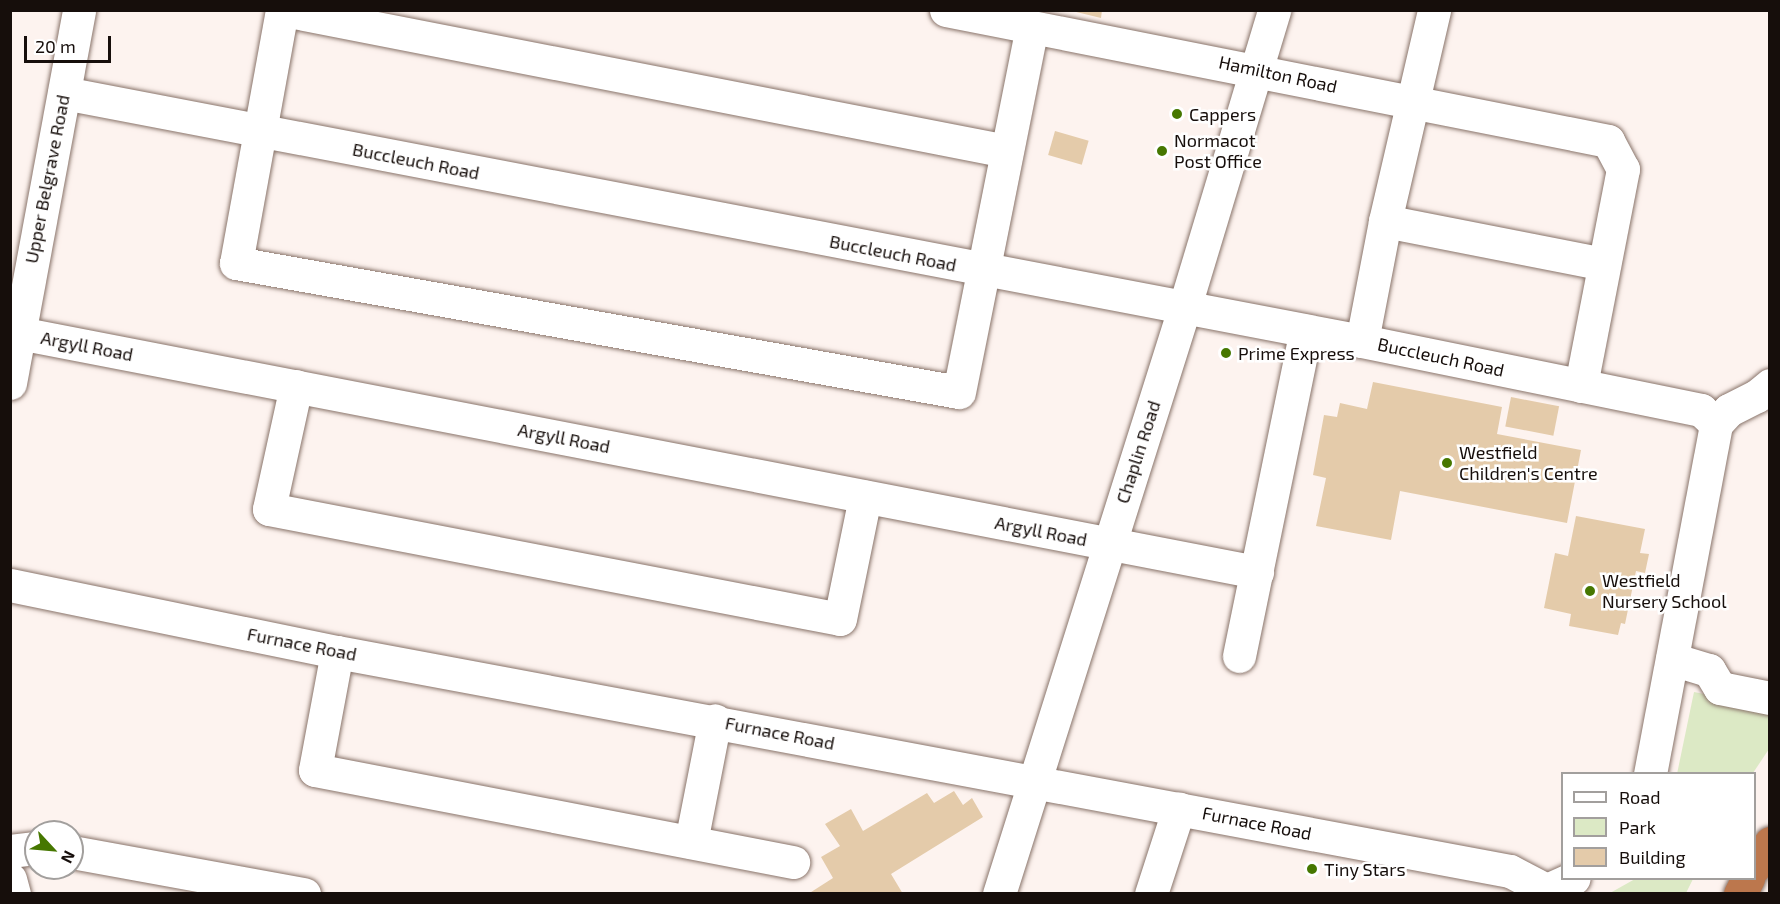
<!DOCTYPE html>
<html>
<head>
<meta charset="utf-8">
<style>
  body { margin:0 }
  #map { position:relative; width:1780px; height:904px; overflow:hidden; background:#fdf3ef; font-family:"Exo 2",sans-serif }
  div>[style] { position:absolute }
  .green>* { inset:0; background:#dce9c5 }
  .building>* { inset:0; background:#e4cbaa; transform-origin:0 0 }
  .roads { filter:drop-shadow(0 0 2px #89746a) drop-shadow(0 0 2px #89746a) }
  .minor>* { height:33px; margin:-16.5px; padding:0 16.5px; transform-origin:16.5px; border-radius:16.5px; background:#fff }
  .highway>* { height:33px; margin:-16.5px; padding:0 16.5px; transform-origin:16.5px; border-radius:16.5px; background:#bc774d }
  .dots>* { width:16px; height:16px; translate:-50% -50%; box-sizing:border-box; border:3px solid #fff; border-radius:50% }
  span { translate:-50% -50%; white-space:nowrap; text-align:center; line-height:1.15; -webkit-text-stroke:5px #fff; paint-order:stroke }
  .street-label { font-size:18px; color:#160e0b }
  .poi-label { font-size:18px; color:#160e0b }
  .left { translate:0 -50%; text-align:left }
  .frame { position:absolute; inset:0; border:12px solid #160e0b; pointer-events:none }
  .legend { position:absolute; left:1561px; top:772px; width:195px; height:108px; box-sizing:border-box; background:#fff; border:2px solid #a29f9d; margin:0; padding:8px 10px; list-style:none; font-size:18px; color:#160e0b }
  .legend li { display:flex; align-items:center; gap:12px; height:30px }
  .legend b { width:30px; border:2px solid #a29f9d }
  .north { position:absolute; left:24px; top:820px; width:60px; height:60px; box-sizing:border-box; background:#fff; border:2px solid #a29f9d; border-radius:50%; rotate:116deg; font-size:16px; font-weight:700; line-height:24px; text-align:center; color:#160e0b }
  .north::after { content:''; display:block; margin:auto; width:21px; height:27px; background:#467700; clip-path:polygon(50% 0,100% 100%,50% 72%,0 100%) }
  .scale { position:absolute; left:24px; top:36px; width:87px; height:27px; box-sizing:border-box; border:3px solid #160e0b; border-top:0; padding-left:8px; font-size:18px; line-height:21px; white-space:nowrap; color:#160e0b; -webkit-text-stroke:4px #fff; paint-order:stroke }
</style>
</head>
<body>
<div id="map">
  <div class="green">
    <div style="clip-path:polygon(1694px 692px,1769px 707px,1769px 749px,1753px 773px,1677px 774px)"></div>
    <div style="clip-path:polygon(1635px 879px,1635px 878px,1693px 879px,1686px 893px,1610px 893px)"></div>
  </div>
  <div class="building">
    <div style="clip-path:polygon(1068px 10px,1102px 10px,1101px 18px)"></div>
    <div style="left:1055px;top:131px;width:35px;height:25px;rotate:16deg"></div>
    <div style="clip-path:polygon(1373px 382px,1502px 407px,1497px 434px,1581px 450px,1567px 523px,1400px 491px,1391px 540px,1316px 526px,1326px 478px,1313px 475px,1324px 415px,1337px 417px,1340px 403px,1367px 409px)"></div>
    <div style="left:1511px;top:397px;width:49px;height:30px;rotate:11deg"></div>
    <div style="clip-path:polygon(1576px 516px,1645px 529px,1640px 553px,1649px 554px,1645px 573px,1636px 571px,1625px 624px,1621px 623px,1618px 635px,1569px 626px,1571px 614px,1544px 608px,1555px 553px,1568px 556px)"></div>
    <div style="clip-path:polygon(954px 791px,963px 805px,972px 798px,983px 817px,891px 874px,903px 894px,808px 894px,833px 878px,821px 857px,840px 846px,825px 824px,851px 809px,863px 831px,927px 793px,934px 803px)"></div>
  </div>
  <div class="roads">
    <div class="minor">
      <div style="left:282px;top:10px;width:257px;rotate:100.3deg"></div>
      <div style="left:236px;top:263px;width:734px;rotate:10.12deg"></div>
      <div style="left:959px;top:392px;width:371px;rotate:-78.7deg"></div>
      <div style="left:284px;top:10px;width:736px;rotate:11.05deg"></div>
      <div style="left:946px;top:10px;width:675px;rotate:11.19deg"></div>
      <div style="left:1608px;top:141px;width:32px;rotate:62deg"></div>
      <div style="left:1623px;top:169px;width:221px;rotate:101deg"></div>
      <div style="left:64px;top:93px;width:1321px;rotate:10.82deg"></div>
      <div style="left:1362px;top:341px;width:346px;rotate:11.5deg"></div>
      <div style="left:1701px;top:410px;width:21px;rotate:43deg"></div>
      <div style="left:1385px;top:221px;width:223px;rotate:11.1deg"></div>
      <div style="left:19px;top:333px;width:1261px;rotate:10.93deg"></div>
      <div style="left:1362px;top:341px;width:122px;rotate:-79.1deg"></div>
      <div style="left:1385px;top:221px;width:217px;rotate:-76.9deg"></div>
      <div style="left:10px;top:383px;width:379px;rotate:-79.5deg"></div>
      <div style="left:296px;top:386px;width:126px;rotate:102.4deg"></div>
      <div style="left:269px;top:509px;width:581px;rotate:10.9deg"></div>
      <div style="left:840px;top:619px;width:125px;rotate:-78.4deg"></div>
      <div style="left:1716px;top:424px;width:19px;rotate:-47deg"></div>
      <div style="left:1729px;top:410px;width:31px;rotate:-27deg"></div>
      <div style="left:1757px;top:396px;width:17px;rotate:-40deg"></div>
      <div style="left:10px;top:585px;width:334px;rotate:11.6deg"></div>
      <div style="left:337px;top:652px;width:1193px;rotate:10.58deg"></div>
      <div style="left:1510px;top:871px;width:41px;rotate:27.8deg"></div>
      <div style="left:337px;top:652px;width:120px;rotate:100.6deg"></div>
      <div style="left:315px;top:770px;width:487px;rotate:10.9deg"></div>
      <div style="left:1239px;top:656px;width:332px;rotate:-78.4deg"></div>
      <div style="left:1672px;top:659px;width:39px;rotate:17deg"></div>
      <div style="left:1709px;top:670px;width:21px;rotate:59deg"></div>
      <div style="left:1720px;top:688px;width:51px;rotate:11.3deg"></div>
      <div style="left:1650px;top:774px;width:356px;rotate:-79.3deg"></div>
      <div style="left:691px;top:842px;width:124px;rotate:-78.9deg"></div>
      <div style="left:10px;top:851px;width:26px;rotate:-7deg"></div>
      <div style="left:72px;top:852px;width:236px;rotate:10.3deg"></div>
      <div style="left:10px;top:879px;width:16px;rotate:75deg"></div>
      <div style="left:999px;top:894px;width:614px;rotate:-72.45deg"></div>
      <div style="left:1184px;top:309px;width:312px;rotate:-73.2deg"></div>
      <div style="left:1151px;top:894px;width:90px;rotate:-72deg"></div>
      <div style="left:1538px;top:894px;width:39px;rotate:-24deg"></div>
    </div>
    <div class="highway">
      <div style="left:1754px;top:867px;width:29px;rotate:-56deg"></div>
      <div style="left:1740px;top:894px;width:18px;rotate:-63deg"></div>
    </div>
  </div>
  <div class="dots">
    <div style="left:1177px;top:114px;background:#467700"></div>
    <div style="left:1162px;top:151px;background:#467700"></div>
    <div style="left:1226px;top:353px;background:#467700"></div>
    <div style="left:1447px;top:463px;background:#467700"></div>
    <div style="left:1590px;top:591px;background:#467700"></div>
    <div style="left:1312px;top:869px;background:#467700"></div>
  </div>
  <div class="street-label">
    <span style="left:1278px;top:74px;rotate:12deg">Hamilton Road</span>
    <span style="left:416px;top:161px;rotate:11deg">Buccleuch Road</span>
    <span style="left:47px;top:179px;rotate:-79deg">Upper Belgrave Road</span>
    <span style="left:893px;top:253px;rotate:11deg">Buccleuch Road</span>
    <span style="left:87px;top:346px;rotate:11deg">Argyll Road</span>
    <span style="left:1441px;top:357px;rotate:12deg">Buccleuch Road</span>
    <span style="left:564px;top:438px;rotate:11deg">Argyll Road</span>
    <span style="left:1138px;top:452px;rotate:-72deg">Chaplin Road</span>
    <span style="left:1041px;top:531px;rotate:11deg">Argyll Road</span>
    <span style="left:302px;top:644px;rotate:11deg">Furnace Road</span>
    <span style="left:780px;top:733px;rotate:11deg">Furnace Road</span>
    <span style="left:1257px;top:823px;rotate:11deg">Furnace Road</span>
  </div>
  <div class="poi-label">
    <span class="left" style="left:1189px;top:114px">Cappers</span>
    <span class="left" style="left:1174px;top:151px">Normacot<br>Post Office</span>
    <span class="left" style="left:1238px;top:353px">Prime Express</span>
    <span class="left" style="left:1459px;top:463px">Westfield<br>Children's Centre</span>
    <span class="left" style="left:1602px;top:591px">Westfield<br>Nursery School</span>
    <span class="left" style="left:1324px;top:869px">Tiny Stars</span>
  </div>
  <div class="frame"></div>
  <ul class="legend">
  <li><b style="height:8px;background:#fff"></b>Road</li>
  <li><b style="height:16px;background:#dce9c5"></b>Park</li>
  <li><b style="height:16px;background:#e4cbaa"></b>Building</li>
  </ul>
  <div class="north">N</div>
  <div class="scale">20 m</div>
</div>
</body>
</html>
